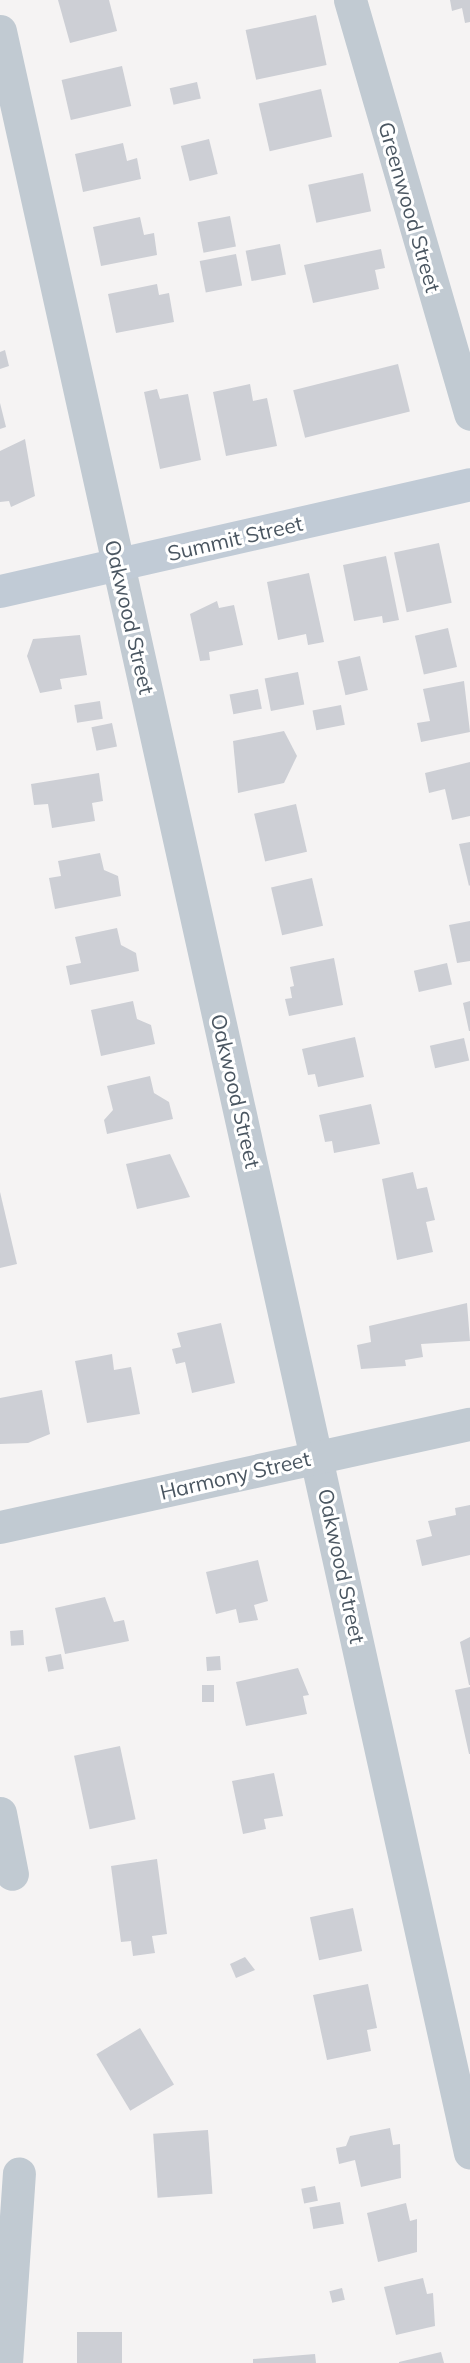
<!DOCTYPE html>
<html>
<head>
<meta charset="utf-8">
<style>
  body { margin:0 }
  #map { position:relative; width:470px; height:2363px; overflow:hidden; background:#f5f3f3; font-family:Mulish,sans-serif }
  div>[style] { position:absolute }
  .building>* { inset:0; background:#cdcfd5; transform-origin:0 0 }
  .street>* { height:33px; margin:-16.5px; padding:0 16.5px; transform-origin:16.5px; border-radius:16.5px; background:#c1cad2 }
  .secondary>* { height:33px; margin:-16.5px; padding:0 16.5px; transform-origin:16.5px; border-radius:16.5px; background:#c1cbd6 }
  span { translate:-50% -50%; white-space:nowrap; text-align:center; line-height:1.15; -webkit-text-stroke:6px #fff; paint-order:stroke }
  .street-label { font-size:21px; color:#4a5661 }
</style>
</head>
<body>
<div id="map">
  <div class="building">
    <div style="clip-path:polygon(58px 0,109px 0,117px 31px,70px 43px)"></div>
    <div style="clip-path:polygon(450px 0,470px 0,470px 22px,465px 23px,462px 8px,452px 11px)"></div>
    <div style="left:316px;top:15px;width:51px;height:72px;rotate:78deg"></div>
    <div style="left:122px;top:66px;width:41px;height:62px;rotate:77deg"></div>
    <div style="left:197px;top:82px;width:17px;height:28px;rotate:77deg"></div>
    <div style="left:321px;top:89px;width:49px;height:64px;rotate:77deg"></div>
    <div style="left:209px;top:139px;width:36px;height:29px;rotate:76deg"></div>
    <div style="clip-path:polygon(123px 143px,127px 161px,137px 158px,141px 179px,83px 192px,75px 154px)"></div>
    <div style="left:363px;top:173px;width:39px;height:56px;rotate:78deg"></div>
    <div style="left:230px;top:216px;width:31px;height:33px;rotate:79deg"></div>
    <div style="clip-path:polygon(140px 217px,144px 235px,154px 233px,157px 255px,101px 266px,93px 227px)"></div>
    <div style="left:280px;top:244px;width:31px;height:35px;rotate:79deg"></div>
    <div style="clip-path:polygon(381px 249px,385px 268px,375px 270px,379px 289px,313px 303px,304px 265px)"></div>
    <div style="left:236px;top:254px;width:32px;height:37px;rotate:79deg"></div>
    <div style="clip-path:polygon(157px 284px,159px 295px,169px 293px,174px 322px,116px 333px,108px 294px)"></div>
    <div style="clip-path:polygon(5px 350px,9px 366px,0 369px,0 352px)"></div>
    <div style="left:398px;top:364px;width:49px;height:108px;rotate:76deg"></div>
    <div style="clip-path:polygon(250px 384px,253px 401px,267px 398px,277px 446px,226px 456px,213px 392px)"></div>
    <div style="clip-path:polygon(157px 389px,160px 399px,188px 394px,201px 460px,160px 469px,144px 392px)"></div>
    <div style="clip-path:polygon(0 403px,6px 427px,0 429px)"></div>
    <div style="clip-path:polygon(25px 439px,35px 496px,11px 507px,9px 501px,0 502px,0 451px)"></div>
    <div style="left:439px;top:543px;width:61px;height:46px;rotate:78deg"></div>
    <div style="clip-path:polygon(386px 556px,399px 620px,383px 623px,382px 616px,354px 621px,343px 565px)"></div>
    <div style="clip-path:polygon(309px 573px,324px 642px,308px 645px,306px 634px,278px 640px,267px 582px)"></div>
    <div style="clip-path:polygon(217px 601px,219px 608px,234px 605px,243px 645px,209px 652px,210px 660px,200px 661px,190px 614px)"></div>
    <div style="left:448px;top:628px;width:40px;height:34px;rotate:77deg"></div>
    <div style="clip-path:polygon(80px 635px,87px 675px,60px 679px,62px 689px,40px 693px,27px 656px,33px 639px)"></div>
    <div style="left:360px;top:656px;width:35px;height:23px;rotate:77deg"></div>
    <div style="left:298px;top:672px;width:33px;height:34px;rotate:79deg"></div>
    <div style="clip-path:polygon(464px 681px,470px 732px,421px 742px,417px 723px,430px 721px,423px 689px)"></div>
    <div style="left:258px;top:689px;width:20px;height:29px;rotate:79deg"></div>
    <div style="left:100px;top:701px;width:18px;height:26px;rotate:81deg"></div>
    <div style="left:341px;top:705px;width:20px;height:29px;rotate:79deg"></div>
    <div style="left:112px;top:723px;width:24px;height:21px;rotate:78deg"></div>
    <div style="clip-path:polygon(284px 731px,297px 756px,284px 783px,238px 793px,233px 741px)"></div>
    <div style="clip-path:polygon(470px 762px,470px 816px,452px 820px,445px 789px,429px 793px,425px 773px)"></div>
    <div style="clip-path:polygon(99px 773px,103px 801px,92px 803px,95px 821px,52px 828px,48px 804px,34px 805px,31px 784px)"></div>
    <div style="left:296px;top:804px;width:49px;height:43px;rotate:77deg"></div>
    <div style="clip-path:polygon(470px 842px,470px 885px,469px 886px,459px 844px)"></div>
    <div style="clip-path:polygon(100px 853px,104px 870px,118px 876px,121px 896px,55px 909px,49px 878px,61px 876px,58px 861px)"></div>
    <div style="left:312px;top:878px;width:49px;height:42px;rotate:77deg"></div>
    <div style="clip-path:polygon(470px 921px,470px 961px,457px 963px,449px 925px)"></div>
    <div style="clip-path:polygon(117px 928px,121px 945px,136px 953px,139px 971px,70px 985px,66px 966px,81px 963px,75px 937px)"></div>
    <div style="clip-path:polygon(334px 958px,343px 1005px,289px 1016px,285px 999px,292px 998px,290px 987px,294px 986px,290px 967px)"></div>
    <div style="left:447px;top:963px;width:22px;height:34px;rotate:77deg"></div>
    <div style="clip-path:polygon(133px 1001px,137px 1019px,151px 1025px,155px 1044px,101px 1056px,91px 1010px)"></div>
    <div style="clip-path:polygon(470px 1001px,470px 1031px,469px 1031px,463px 1003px)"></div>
    <div style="clip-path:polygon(355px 1037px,364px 1077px,318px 1087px,315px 1074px,308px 1075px,302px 1049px)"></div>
    <div style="left:464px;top:1038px;width:23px;height:35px;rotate:77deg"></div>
    <div style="clip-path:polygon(150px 1076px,154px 1093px,169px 1102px,173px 1119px,107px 1134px,104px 1120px,113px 1110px,107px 1086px)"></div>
    <div style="clip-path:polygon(371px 1104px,380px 1144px,334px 1153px,332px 1141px,325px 1142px,319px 1115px)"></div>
    <div style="clip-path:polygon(170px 1154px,190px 1197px,137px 1209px,126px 1164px)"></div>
    <div style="clip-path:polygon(413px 1172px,417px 1189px,427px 1187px,435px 1220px,426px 1222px,433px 1252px,397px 1260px,382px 1179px)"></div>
    <div style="clip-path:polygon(0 1192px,17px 1264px,0 1268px)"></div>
    <div style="clip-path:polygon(467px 1303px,470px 1341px,421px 1344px,423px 1357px,405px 1360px,406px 1366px,361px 1369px,357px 1345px,371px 1342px,369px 1326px)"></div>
    <div style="clip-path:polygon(221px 1323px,235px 1383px,192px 1393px,185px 1362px,176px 1364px,172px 1349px,181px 1347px,177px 1333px)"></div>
    <div style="clip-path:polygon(112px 1354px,114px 1370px,131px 1367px,140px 1414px,87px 1423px,75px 1361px)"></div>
    <div style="clip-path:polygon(42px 1390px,50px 1434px,28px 1443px,0 1444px,0 1398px)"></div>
    <div style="clip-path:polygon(470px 1505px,470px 1555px,422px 1566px,416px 1540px,432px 1536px,428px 1521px,456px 1515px,455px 1508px)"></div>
    <div style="clip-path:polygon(258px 1560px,268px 1601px,254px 1605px,258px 1620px,239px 1623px,236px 1609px,216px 1614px,206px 1572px)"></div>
    <div style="clip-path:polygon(105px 1597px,114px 1622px,124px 1620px,129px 1641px,65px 1654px,55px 1608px)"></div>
    <div style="left:23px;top:1630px;width:15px;height:13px;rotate:86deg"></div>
    <div style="clip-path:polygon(470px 1637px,470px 1685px,469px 1685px,460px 1642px)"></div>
    <div style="left:61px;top:1654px;width:15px;height:16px;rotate:79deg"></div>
    <div style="left:220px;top:1656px;width:14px;height:14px;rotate:86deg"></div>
    <div style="clip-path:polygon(298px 1668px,309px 1695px,303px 1696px,307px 1714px,246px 1726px,236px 1682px)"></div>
    <div style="left:202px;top:1685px;width:12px;height:17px"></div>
    <div style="clip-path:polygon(470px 1687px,470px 1754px,469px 1754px,455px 1690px)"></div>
    <div style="left:120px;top:1746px;width:75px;height:47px;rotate:78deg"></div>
    <div style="clip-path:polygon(274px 1773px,283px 1816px,264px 1819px,266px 1829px,243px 1834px,232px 1781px)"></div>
    <div style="clip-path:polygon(157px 1859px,167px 1934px,152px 1936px,155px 1953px,133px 1956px,131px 1941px,121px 1942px,111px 1866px)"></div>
    <div style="left:353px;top:1908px;width:44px;height:44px;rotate:78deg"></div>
    <div style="clip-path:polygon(245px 1957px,255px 1970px,236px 1978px,230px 1964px)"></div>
    <div style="clip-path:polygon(368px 1984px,377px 2028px,367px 2030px,371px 2051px,327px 2060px,313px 1995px)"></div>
    <div style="left:140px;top:2028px;width:66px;height:51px;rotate:59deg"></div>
    <div style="clip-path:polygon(390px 2128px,393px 2145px,400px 2144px,401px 2178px,361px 2187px,355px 2160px,339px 2164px,336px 2148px,346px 2146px,350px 2136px)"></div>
    <div style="left:208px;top:2130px;width:64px;height:55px;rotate:86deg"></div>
    <div style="left:315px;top:2186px;width:15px;height:14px;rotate:79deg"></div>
    <div style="left:340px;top:2202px;width:22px;height:31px;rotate:80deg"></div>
    <div style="clip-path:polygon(406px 2203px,410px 2221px,417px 2219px,417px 2252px,378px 2262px,367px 2213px)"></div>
    <div style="clip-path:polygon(423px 2278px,427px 2294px,433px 2293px,435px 2326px,396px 2335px,384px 2287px)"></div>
    <div style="left:342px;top:2288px;width:12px;height:13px;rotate:76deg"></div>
    <div style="left:77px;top:2332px;width:45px;height:31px"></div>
    <div style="clip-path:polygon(441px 2352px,444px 2363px,399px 2363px,399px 2362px)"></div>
    <div style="clip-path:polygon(315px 2354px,316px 2363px,253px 2363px,253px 2359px)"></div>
  </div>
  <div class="street">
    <div style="left:350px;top:0;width:431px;rotate:73.8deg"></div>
    <div style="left:0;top:31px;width:2173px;rotate:77.51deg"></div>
    <div style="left:0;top:1527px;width:481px;rotate:-12.4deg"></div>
    <div style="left:0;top:1813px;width:62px;rotate:78.9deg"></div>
    <div style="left:6px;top:2363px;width:190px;rotate:-86.1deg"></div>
  </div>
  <div class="secondary">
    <div style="left:0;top:591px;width:482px;rotate:-12.8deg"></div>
  </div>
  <div class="street-label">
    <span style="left:410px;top:207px;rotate:74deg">Greenwood Street</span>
    <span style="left:235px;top:538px;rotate:-13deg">Summit Street</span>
    <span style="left:130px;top:617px;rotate:77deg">Oakwood Street</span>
    <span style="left:236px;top:1091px;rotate:77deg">Oakwood Street</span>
    <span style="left:235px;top:1475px;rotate:-13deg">Harmony Street</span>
    <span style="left:342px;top:1566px;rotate:78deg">Oakwood Street</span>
  </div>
</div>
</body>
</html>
